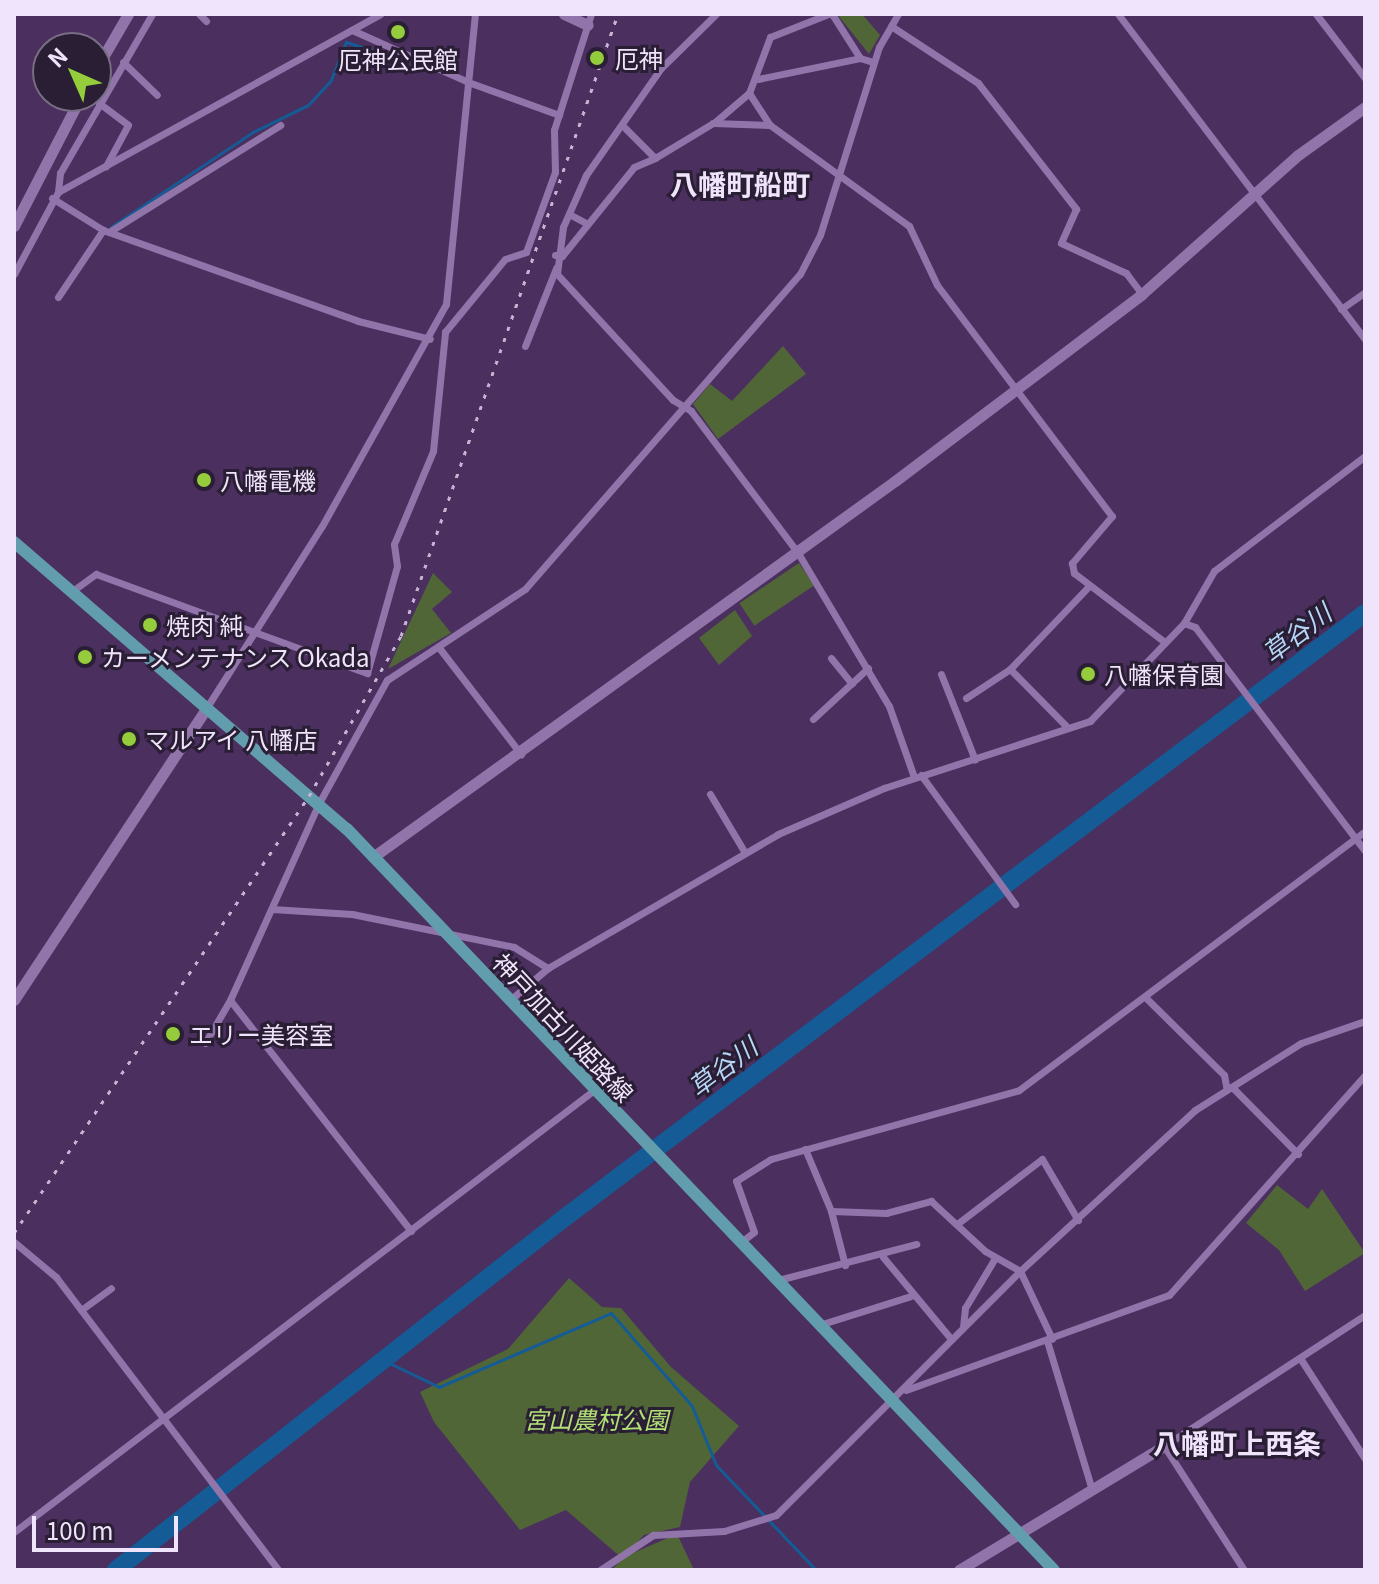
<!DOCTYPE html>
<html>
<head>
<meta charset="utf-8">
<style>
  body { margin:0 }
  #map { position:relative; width:1379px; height:1584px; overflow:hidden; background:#4a2f5f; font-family:Georgia,"Noto Sans JP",serif }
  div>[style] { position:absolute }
  .green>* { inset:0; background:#516636; transform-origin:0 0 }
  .stream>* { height:3px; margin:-1.5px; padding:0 1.5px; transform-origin:1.5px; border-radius:1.5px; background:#155c96 }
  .river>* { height:18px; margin:-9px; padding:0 9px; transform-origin:9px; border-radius:9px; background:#155c96 }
  .street>* { height:7px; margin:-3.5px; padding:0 3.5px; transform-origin:3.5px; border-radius:3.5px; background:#9175aa }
  .secondary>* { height:11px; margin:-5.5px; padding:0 5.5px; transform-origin:5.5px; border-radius:5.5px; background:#9175aa }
  .primary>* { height:12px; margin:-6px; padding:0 6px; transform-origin:6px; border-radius:6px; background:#629dad }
  .rail>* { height:3px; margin-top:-1.5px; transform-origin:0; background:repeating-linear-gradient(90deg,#c5b5d3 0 4px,transparent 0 12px) }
  .dots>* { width:22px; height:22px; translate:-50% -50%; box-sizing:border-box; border:4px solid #2a1e34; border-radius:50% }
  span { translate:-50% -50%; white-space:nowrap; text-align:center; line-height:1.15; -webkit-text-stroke:6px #2a1e34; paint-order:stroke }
  .poi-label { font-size:24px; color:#f0e4fc }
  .left { translate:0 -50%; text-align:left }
  .street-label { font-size:24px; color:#f0e4fc }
  .park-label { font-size:24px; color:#b1e075; font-style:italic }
  .water-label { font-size:26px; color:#b5d6f7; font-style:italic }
  .quarter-label { font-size:28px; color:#f0e4fc; font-weight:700 }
  .frame { position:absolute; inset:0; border:16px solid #f0e4fc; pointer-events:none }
  .north { position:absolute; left:32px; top:32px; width:80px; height:80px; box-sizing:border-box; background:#2a1e34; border:2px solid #796d84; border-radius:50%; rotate:315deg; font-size:22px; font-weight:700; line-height:32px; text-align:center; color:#f0e4fc }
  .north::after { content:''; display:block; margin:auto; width:28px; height:36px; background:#94cc3b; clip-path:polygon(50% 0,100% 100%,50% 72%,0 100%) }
  .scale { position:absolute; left:32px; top:1516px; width:146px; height:36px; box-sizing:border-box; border:4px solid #f0e4fc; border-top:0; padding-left:10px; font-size:24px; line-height:28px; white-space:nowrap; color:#f0e4fc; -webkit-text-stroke:6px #2a1e34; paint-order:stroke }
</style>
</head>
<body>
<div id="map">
  <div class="green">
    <div style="clip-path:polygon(837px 14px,862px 14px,880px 35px,869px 54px)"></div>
    <div style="clip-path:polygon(783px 346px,806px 374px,718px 439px,693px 404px,710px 384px,732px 401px)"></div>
    <div style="left:799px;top:563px;width:27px;height:72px;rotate:56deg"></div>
    <div style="clip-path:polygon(433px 573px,452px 592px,432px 609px,451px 633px,388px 669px)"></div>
    <div style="clip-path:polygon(735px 610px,752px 636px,719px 665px,699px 638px)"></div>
    <div style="clip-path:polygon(1277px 1185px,1308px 1209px,1322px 1189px,1365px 1253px,1305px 1291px,1279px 1250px,1246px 1223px)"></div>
    <div style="clip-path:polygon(569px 1278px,602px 1307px,621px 1308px,671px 1367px,739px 1426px,690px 1482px,680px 1527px,644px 1535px,624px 1557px,677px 1534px,694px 1570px,611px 1570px,623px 1559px,566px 1510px,520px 1530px,434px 1422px,420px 1392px,508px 1349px)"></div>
  </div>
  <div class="stream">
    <div style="left:111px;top:227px;width:171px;rotate:-33.8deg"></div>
    <div style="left:253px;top:132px;width:61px;rotate:-26.1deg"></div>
    <div style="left:308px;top:105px;width:34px;rotate:-47deg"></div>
    <div style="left:331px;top:80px;width:41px;rotate:-68.5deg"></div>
    <div style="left:346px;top:42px;width:61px;rotate:18.1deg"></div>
    <div style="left:383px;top:1360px;width:62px;rotate:25.7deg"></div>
    <div style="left:439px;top:1387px;width:187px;rotate:-23.3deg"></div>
    <div style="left:611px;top:1313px;width:123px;rotate:48.9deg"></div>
    <div style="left:692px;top:1406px;width:64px;rotate:67.9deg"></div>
    <div style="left:716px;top:1465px;width:145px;rotate:46.4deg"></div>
  </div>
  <div class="river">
    <div style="left:116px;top:1570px;width:563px;rotate:-38.15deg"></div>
    <div style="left:559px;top:1222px;width:1010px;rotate:-37.07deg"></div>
  </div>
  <div class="street">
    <div style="left:199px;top:14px;width:10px;rotate:45deg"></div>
    <div style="left:716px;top:14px;width:77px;rotate:135.5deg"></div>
    <div style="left:661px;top:68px;width:131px;rotate:125deg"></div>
    <div style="left:586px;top:175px;width:57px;rotate:113.9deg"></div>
    <div style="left:563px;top:227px;width:47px;rotate:97.3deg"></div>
    <div style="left:557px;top:274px;width:171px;rotate:47.4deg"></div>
    <div style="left:673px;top:400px;width:21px;rotate:31deg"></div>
    <div style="left:691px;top:411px;width:178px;rotate:53deg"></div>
    <div style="left:798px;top:553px;width:178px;rotate:59.3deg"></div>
    <div style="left:889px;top:706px;width:75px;rotate:70.6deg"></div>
    <div style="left:832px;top:14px;width:52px;rotate:57.5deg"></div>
    <div style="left:860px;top:58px;width:14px;rotate:17deg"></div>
    <div style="left:1118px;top:14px;width:408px;rotate:52.8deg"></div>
    <div style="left:1316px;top:14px;width:81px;rotate:52.6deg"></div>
    <div style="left:891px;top:26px;width:104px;rotate:33.2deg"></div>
    <div style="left:978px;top:83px;width:160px;rotate:52.1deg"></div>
    <div style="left:1076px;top:209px;width:37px;rotate:114deg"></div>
    <div style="left:1061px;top:243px;width:72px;rotate:24.8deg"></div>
    <div style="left:1126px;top:273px;width:26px;rotate:53deg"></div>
    <div style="left:352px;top:30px;width:127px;rotate:24.1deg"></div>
    <div style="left:123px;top:62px;width:47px;rotate:44.1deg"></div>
    <div style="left:758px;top:79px;width:104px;rotate:-11.6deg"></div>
    <div style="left:468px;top:82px;width:97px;rotate:19.9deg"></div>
    <div style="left:749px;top:93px;width:38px;rotate:57deg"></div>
    <div style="left:99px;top:103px;width:36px;rotate:37deg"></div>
    <div style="left:128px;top:125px;width:47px;rotate:118.2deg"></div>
    <div style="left:715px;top:122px;width:45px;rotate:-40.5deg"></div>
    <div style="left:749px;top:93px;width:60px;rotate:-69.4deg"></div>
    <div style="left:770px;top:37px;width:62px;rotate:-21.6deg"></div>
    <div style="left:625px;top:128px;width:42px;rotate:45deg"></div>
    <div style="left:655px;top:158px;width:68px;rotate:-31.1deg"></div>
    <div style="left:713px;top:123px;width:57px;rotate:2deg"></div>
    <div style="left:770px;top:125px;width:172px;rotate:36deg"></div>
    <div style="left:909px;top:226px;width:65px;rotate:64.6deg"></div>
    <div style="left:937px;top:285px;width:290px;rotate:52.9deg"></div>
    <div style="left:1112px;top:516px;width:62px;rotate:130.4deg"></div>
    <div style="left:1072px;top:563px;width:10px;rotate:79deg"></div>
    <div style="left:1074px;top:573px;width:111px;rotate:37.3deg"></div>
    <div style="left:58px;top:192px;width:368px;rotate:-28.9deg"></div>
    <div style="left:52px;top:198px;width:60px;rotate:32.1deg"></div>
    <div style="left:103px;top:230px;width:271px;rotate:19.6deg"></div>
    <div style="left:358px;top:321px;width:74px;rotate:14deg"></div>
    <div style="left:569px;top:214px;width:21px;rotate:28deg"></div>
    <div style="left:109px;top:232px;width:202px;rotate:-32deg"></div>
    <div style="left:555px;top:255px;width:7px;rotate:8deg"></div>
    <div style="left:562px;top:256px;width:114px;rotate:-51deg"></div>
    <div style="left:634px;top:167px;width:23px;rotate:-23deg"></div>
    <div style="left:14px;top:274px;width:93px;rotate:-61.8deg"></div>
    <div style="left:58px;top:192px;width:19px;rotate:-84deg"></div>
    <div style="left:60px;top:173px;width:184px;rotate:-59.9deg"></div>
    <div style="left:58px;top:297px;width:81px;rotate:-56.1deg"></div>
    <div style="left:1341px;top:309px;width:29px;rotate:-35deg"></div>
    <div style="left:525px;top:346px;width:84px;rotate:-68.3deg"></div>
    <div style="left:71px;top:592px;width:31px;rotate:-36deg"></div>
    <div style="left:96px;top:574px;width:289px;rotate:20.1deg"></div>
    <div style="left:367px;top:673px;width:111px;rotate:-74.3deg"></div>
    <div style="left:397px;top:566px;width:22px;rotate:-98deg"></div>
    <div style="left:394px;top:544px;width:101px;rotate:-67.2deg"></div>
    <div style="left:433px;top:451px;width:120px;rotate:-84.2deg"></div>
    <div style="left:445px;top:332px;width:94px;rotate:-50.6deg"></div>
    <div style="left:505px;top:259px;width:22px;rotate:-18deg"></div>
    <div style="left:526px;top:252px;width:85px;rotate:-70.1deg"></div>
    <div style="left:555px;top:172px;width:42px;rotate:-91.4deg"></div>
    <div style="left:554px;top:130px;width:122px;rotate:-72.3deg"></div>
    <div style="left:1184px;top:623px;width:12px;rotate:20deg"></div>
    <div style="left:1195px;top:627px;width:281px;rotate:52.8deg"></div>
    <div style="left:440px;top:649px;width:133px;rotate:52.4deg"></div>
    <div style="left:831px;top:658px;width:33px;rotate:51deg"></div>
    <div style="left:1010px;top:669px;width:80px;rotate:45.5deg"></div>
    <div style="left:941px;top:674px;width:92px;rotate:68.4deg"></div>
    <div style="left:966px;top:698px;width:53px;rotate:-33.4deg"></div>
    <div style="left:1010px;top:669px;width:113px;rotate:-46.4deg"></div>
    <div style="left:207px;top:707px;width:214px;rotate:-57.6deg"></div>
    <div style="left:322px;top:526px;width:254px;rotate:-60.8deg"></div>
    <div style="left:446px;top:304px;width:291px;rotate:-84.3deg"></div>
    <div style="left:813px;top:719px;width:75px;rotate:-42.8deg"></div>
    <div style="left:921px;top:775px;width:160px;rotate:53.9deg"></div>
    <div style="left:710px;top:794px;width:66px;rotate:59.2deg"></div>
    <div style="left:272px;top:909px;width:80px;rotate:3.6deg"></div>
    <div style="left:352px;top:914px;width:165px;rotate:11.5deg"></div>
    <div style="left:514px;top:947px;width:40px;rotate:32deg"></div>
    <div style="left:548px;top:968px;width:266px;rotate:-30.2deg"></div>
    <div style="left:778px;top:834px;width:116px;rotate:-23.5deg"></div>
    <div style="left:884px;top:788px;width:217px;rotate:-18deg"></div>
    <div style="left:1090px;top:721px;width:136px;rotate:-46.2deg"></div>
    <div style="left:1184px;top:623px;width:60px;rotate:-60deg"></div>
    <div style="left:1214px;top:571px;width:190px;rotate:-37.3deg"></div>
    <div style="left:1145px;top:997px;width:111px;rotate:44.6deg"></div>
    <div style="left:1224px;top:1075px;width:15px;rotate:79deg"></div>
    <div style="left:510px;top:1000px;width:50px;rotate:-40.1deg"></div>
    <div style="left:205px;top:1043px;width:50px;rotate:-59.8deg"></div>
    <div style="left:1232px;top:1087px;width:94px;rotate:45.4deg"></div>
    <div style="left:805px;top:1149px;width:67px;rotate:67.2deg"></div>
    <div style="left:831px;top:1211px;width:55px;rotate:2.1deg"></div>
    <div style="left:886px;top:1213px;width:47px;rotate:-14.9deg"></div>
    <div style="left:931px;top:1201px;width:74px;rotate:42.8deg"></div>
    <div style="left:985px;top:1251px;width:40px;rotate:29.7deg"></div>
    <div style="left:1020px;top:1271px;width:75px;rotate:64.8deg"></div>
    <div style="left:831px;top:1211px;width:56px;rotate:75.5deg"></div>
    <div style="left:957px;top:1224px;width:107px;rotate:-37.4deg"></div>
    <div style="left:1042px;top:1159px;width:71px;rotate:59.5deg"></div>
    <div style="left:411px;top:1231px;width:293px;rotate:-128.1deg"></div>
    <div style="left:230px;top:1000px;width:216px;rotate:-65.7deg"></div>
    <div style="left:319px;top:803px;width:141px;rotate:-61.1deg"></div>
    <div style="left:387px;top:680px;width:165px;rotate:-33.4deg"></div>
    <div style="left:525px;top:589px;width:418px;rotate:-48.9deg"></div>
    <div style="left:800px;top:274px;width:44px;rotate:-62.9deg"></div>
    <div style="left:820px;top:235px;width:197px;rotate:-72.6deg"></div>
    <div style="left:879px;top:47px;width:38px;rotate:-60deg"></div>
    <div style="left:14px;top:1242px;width:55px;rotate:39.8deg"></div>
    <div style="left:56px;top:1277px;width:368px;rotate:52.8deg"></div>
    <div style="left:741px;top:1242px;width:16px;rotate:-38deg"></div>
    <div style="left:754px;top:1232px;width:54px;rotate:-109.4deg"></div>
    <div style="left:736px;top:1181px;width:41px;rotate:-32.2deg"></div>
    <div style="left:771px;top:1159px;width:257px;rotate:-15.5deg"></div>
    <div style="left:1019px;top:1090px;width:432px;rotate:-36.8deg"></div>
    <div style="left:883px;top:1257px;width:107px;rotate:50.3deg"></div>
    <div style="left:778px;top:1280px;width:143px;rotate:-14.6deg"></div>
    <div style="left:81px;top:1310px;width:37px;rotate:-36deg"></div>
    <div style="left:819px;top:1325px;width:96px;rotate:-17.5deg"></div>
    <div style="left:963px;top:1327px;width:19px;rotate:-84deg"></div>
    <div style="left:965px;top:1308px;width:58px;rotate:-59deg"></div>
    <div style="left:1047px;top:1341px;width:156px;rotate:73.2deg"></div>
    <div style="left:1300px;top:1358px;width:120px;rotate:57.2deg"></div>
    <div style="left:906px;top:1390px;width:280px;rotate:-19.9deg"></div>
    <div style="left:1169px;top:1295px;width:295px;rotate:-48.3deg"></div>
    <div style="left:14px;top:1532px;width:728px;rotate:-37.3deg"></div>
    <div style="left:600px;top:1570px;width:64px;rotate:-33.4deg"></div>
    <div style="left:653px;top:1535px;width:71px;rotate:-3.2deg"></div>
    <div style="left:724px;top:1531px;width:54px;rotate:-17.1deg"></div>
    <div style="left:776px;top:1515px;width:345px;rotate:-45deg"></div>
    <div style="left:1020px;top:1271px;width:238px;rotate:-42.6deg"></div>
    <div style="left:1195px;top:1110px;width:125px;rotate:-32.3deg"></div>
    <div style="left:1301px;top:1043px;width:68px;rotate:-19deg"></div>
    <div style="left:1244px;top:1570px;width:148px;rotate:-122.8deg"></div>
    <div style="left:1164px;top:1446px;width:240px;rotate:-33.1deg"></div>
  </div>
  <div class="secondary">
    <div style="left:564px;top:14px;width:26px;rotate:25deg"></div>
    <div style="left:96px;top:69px;width:64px;rotate:-59.8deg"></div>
    <div style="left:14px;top:226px;width:146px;rotate:-62.7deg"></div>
    <div style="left:373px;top:857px;width:643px;rotate:-35.77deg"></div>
    <div style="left:895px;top:481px;width:310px;rotate:-37.1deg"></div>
    <div style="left:1142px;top:294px;width:209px;rotate:-41.7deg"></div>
    <div style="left:1298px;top:155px;width:82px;rotate:-35.6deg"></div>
    <div style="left:14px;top:1000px;width:351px;rotate:-56.6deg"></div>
    <div style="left:959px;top:1570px;width:240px;rotate:-31.2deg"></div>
  </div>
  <div class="primary">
    <div style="left:14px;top:542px;width:440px;rotate:40.8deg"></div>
    <div style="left:347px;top:829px;width:1024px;rotate:46.35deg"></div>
  </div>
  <div class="rail">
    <div style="left:14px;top:1233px;width:527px;rotate:-55.98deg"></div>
    <div style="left:309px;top:796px;width:185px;rotate:-60.1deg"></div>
    <div style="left:401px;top:636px;width:659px;rotate:-70.77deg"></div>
  </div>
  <div class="dots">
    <div style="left:398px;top:32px;background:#94cc3b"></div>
    <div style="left:597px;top:58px;background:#94cc3b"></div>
    <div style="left:204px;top:480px;background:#94cc3b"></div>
    <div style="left:150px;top:625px;background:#94cc3b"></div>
    <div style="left:85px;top:657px;background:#94cc3b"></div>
    <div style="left:1088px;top:674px;background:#94cc3b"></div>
    <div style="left:129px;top:739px;background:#94cc3b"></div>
    <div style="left:173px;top:1034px;background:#94cc3b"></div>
  </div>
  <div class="poi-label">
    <span class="left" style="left:615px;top:58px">厄神</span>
    <span style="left:398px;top:59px">厄神公民館</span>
    <span class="left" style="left:220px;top:480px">八幡電機</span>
    <span class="left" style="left:166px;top:625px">焼肉 純</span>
    <span class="left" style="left:101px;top:657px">カーメンテナンス Okada</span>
    <span class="left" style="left:1104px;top:674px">八幡保育園</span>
    <span class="left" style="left:145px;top:739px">マルアイ 八幡店</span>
    <span class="left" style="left:189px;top:1034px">エリー美容室</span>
  </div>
  <div class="street-label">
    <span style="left:564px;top:1027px;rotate:47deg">神戸加古川姫路線</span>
  </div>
  <div class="park-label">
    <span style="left:596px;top:1419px">宮山農村公園</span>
  </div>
  <div class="water-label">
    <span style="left:1296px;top:632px;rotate:-37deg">草谷川</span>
    <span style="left:722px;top:1066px;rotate:-37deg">草谷川</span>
  </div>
  <div class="quarter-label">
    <span style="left:740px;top:183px">八幡町船町</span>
    <span style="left:1237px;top:1442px">八幡町上西条</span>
  </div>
  <div class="frame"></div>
  <div class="north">N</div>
  <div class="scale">100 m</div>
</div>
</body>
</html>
